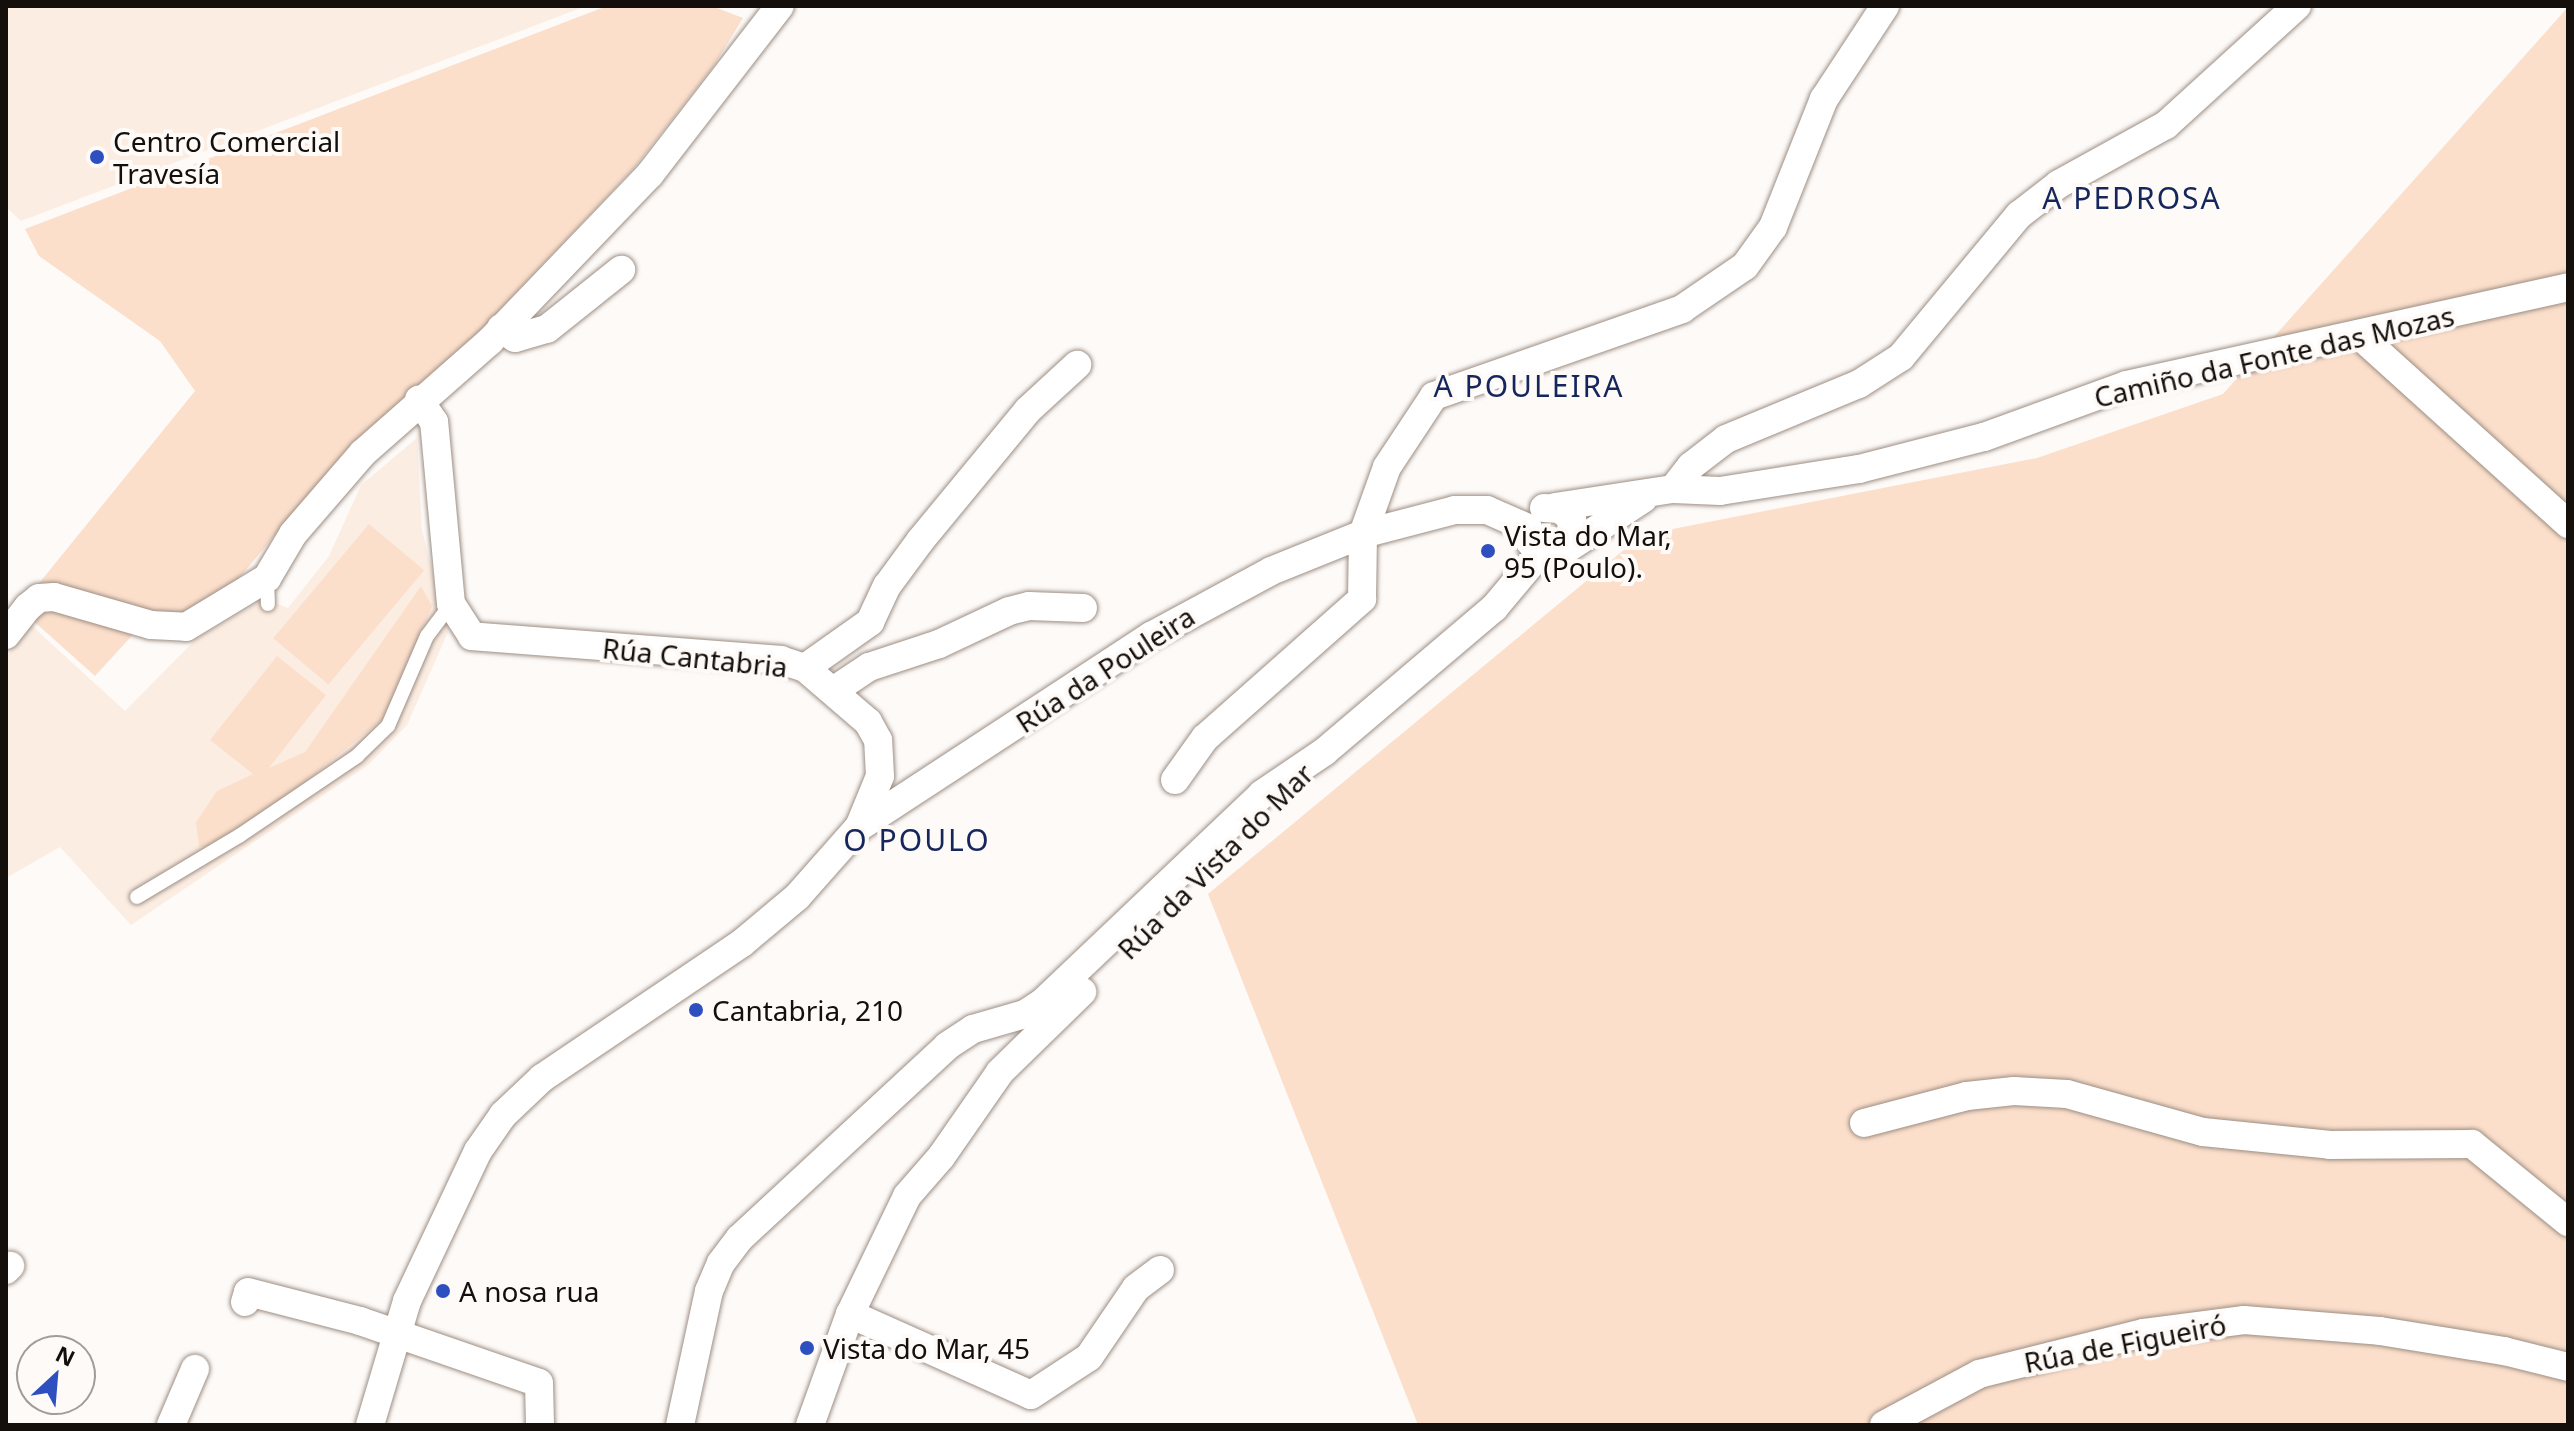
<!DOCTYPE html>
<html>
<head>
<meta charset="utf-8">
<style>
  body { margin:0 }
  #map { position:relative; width:2574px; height:1431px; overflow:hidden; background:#fdfaf8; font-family:"Noto Sans",sans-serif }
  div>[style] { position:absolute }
  .built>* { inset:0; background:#fcede3 }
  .green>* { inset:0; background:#fbdfcb; transform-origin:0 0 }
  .roads { filter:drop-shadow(0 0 2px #9d8e83) drop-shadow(0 0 2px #9d8e83) }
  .service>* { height:14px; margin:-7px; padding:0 7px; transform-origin:7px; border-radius:7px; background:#fff }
  .minor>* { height:28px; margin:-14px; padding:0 14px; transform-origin:14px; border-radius:14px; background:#fff }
  .dots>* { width:22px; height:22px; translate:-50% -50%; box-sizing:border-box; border:4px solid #fdfaf8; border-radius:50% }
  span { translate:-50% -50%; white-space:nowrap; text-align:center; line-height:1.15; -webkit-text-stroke:8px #fdfaf8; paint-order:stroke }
  .poi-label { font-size:28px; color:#140f0b }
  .left { translate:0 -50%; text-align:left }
  .street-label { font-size:28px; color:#140f0b }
  .neighbourhood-label { font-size:30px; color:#14265c; letter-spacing:2px }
  .frame { position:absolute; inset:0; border:8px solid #140f0b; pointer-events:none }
  .north { position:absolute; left:16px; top:1335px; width:80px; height:80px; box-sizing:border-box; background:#fdfaf8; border:2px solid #a09c99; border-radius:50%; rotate:26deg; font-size:22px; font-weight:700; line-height:32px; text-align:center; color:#140f0b }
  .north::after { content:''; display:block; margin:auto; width:28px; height:36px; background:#2e4fbf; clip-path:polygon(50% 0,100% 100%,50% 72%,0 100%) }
</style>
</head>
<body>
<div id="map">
  <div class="built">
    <div style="clip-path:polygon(6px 6px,586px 6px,21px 221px,6px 207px)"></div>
    <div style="clip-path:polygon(417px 438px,422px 530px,448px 632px,407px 725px,368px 765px,131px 925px,60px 847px,6px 878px,6px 657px,31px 625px,125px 711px,196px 639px,265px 599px,288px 608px,329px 556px,361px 485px)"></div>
  </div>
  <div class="green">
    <div style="clip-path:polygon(607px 6px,712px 6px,743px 18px,713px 67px,634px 168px,490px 320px,477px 343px,335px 463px,240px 577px,199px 616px,150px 616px,95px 676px,19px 608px,195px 391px,160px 341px,39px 256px,25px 229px)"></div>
    <div style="clip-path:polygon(2568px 7px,2568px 1425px,1418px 1425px,1208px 894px,1642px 535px,2037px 458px,2223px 394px)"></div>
    <div style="left:369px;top:524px;width:72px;height:149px;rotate:40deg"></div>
    <div style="clip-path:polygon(421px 586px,432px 606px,383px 719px,227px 845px,199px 847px,196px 822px,217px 791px,253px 774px,210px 740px,277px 656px,326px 695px,269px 768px,305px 752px)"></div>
  </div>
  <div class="roads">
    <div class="service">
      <div style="left:267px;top:578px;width:26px;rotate:88deg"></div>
      <div style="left:137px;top:897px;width:119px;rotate:-30.9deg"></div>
      <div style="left:239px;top:836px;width:143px;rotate:-34.1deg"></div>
      <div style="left:357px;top:756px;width:43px;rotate:-44.1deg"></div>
      <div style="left:388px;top:726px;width:98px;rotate:-66.6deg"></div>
      <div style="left:427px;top:636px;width:40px;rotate:-53deg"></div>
    </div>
    <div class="minor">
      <div style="left:501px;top:328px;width:17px;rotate:36deg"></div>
      <div style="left:515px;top:338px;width:33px;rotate:-16deg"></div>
      <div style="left:547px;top:329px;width:95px;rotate:-38.6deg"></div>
      <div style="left:2359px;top:335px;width:282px;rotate:42.1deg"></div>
      <div style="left:1673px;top:489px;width:29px;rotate:-52deg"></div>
      <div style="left:1691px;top:466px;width:44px;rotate:-37.6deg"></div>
      <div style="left:1726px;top:439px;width:144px;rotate:-22.5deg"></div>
      <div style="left:1859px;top:384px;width:50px;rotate:-32.7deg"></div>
      <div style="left:1901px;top:357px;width:185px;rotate:-50.3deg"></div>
      <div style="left:2019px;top:215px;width:51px;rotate:-37.8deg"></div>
      <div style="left:2059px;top:184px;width:122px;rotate:-28.9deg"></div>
      <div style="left:2166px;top:125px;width:177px;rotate:-42.3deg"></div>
      <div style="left:1555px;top:507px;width:119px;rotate:-8.7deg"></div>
      <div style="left:1673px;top:489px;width:47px;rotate:2.4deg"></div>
      <div style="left:1720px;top:491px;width:141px;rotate:-9deg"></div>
      <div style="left:1859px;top:469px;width:129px;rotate:-14.4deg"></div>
      <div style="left:1984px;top:437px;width:152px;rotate:-20deg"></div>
      <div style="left:2127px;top:385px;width:452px;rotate:-12.5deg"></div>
      <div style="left:1544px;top:508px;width:16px;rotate:4deg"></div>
      <div style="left:1560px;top:509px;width:16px;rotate:40deg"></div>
      <div style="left:1572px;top:519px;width:26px;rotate:94deg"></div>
      <div style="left:1530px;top:542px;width:15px;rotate:42deg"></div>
      <div style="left:1541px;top:552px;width:21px"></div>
      <div style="left:1562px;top:552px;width:97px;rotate:-33.2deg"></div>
      <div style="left:6px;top:635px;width:36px;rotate:-52deg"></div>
      <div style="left:28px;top:607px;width:14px;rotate:-39deg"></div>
      <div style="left:39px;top:598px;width:15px;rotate:-4deg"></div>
      <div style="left:54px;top:597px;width:101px;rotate:16.1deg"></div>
      <div style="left:151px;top:625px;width:35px;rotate:3deg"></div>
      <div style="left:186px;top:627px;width:95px;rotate:-31.2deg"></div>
      <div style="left:267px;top:578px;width:51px;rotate:-59.4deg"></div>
      <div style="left:293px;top:534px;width:107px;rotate:-49.2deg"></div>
      <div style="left:363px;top:453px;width:169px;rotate:-41.4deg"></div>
      <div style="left:490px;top:341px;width:231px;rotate:-46.2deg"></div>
      <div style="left:650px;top:174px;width:212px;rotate:-52.3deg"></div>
      <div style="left:805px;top:668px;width:80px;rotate:-35.3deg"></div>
      <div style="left:870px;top:622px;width:40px;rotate:-65deg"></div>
      <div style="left:887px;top:586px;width:56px;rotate:-53.7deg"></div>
      <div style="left:920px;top:541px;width:170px;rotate:-50.5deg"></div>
      <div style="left:1028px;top:410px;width:67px;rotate:-42.6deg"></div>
      <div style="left:833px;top:691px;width:43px;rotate:-33.7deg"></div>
      <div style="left:869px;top:667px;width:74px;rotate:-18.2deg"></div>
      <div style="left:939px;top:644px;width:77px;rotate:-25.2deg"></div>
      <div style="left:1009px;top:611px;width:21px;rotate:-14deg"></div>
      <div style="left:1029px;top:606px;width:54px;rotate:2.1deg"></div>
      <div style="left:1175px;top:780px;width:52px;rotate:-54.5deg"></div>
      <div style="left:1205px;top:738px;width:210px;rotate:-41.5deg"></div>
      <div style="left:1362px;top:599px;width:65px;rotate:-89.1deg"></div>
      <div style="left:1363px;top:534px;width:71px;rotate:-70.3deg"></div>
      <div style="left:1387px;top:467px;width:85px;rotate:-56.5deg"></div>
      <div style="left:1434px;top:396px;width:263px;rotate:-19.3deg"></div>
      <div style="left:1682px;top:309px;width:76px;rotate:-34.3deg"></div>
      <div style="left:1745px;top:266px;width:48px;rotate:-54.3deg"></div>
      <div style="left:1773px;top:227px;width:138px;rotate:-68.3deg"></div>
      <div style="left:1824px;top:99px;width:111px;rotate:-56.7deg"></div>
      <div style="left:859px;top:827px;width:349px;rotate:-33.2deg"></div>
      <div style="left:1151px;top:636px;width:136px;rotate:-28.4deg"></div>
      <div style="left:1271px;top:571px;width:99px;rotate:-21.9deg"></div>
      <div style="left:1363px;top:534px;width:95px;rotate:-14.6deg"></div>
      <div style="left:1455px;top:510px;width:32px"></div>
      <div style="left:1487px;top:510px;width:45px;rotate:23.7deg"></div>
      <div style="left:1864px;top:1123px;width:106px;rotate:-14.7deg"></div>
      <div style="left:1967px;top:1096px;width:47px;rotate:-6.1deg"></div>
      <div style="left:2014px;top:1091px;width:53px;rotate:3.2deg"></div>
      <div style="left:2067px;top:1094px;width:141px;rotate:15.6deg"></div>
      <div style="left:2203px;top:1132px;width:128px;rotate:5.8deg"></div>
      <div style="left:2330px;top:1145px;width:142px;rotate:-0.4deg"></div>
      <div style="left:2472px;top:1144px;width:124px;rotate:39.1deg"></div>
      <div style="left:6px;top:1270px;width:6px;rotate:-45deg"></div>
      <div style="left:245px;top:1302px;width:10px;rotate:-73deg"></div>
      <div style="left:248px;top:1292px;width:116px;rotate:14.5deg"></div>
      <div style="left:360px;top:1321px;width:189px;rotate:19.1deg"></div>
      <div style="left:539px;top:1383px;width:42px;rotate:88.6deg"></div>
      <div style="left:850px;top:1314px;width:198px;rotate:24.1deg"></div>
      <div style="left:1031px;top:1395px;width:69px;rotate:-33.2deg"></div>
      <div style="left:1089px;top:1357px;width:83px;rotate:-55.7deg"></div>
      <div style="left:1136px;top:1288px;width:30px;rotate:-37deg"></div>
      <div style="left:171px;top:1425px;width:61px;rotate:-66.8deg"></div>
      <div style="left:370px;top:1425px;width:129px;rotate:-73.4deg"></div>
      <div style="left:407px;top:1301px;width:166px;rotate:-64.7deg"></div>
      <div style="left:478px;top:1151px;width:44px;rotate:-55.2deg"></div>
      <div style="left:503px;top:1115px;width:54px;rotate:-43.5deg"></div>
      <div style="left:542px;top:1078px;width:241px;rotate:-34deg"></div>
      <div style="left:742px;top:943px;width:72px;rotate:-39.9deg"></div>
      <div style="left:797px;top:897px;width:94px;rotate:-48.5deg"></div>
      <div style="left:859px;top:827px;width:55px;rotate:-67.6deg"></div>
      <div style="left:880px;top:776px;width:36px;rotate:-93deg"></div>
      <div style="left:878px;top:740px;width:21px;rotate:-119deg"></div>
      <div style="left:868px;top:722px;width:83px;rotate:-139.4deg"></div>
      <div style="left:805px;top:668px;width:25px;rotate:-162deg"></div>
      <div style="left:781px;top:660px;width:310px;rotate:-175.6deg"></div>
      <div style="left:472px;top:636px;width:38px;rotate:-123deg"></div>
      <div style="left:451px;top:604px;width:183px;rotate:-95.3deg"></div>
      <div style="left:434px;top:422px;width:27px;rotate:-124deg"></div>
      <div style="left:680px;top:1425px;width:137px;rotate:-77.8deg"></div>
      <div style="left:709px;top:1291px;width:30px;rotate:-67deg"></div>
      <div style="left:721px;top:1263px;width:31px;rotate:-53deg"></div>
      <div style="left:740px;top:1238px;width:282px;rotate:-42.8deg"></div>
      <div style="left:947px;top:1046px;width:31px;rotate:-33deg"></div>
      <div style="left:973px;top:1029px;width:54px;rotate:-16.1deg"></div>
      <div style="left:1025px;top:1014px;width:20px;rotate:-33deg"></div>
      <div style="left:1042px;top:1003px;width:303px;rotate:-43.5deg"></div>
      <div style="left:1262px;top:794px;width:75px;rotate:-34.1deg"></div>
      <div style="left:1324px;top:752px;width:223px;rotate:-40.3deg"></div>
      <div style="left:1494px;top:608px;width:73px;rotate:-50deg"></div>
      <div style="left:810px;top:1425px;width:118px;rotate:-70.2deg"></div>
      <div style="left:850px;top:1314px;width:131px;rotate:-64.2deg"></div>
      <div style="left:907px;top:1196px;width:52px;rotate:-48.9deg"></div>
      <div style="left:941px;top:1157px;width:103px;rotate:-55.2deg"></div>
      <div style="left:1000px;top:1072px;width:115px;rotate:-44.3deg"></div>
      <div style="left:1884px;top:1425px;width:108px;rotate:-28.2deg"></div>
      <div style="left:1979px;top:1374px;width:170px;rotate:-14deg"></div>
      <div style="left:2144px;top:1333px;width:101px;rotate:-7.4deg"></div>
      <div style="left:2244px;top:1320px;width:136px;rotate:4.6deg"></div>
      <div style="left:2380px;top:1331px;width:126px;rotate:9.2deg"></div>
      <div style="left:2504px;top:1351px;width:66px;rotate:14deg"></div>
    </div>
  </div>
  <div class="dots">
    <div style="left:97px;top:157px;background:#2e4fbf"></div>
    <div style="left:1488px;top:551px;background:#2e4fbf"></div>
    <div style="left:696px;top:1010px;background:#2e4fbf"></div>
    <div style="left:443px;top:1291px;background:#2e4fbf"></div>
    <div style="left:807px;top:1348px;background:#2e4fbf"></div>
  </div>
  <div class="poi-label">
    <span class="left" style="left:113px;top:157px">Centro Comercial<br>Travesía</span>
    <span class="left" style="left:1504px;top:551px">Vista do Mar,<br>95 (Poulo).</span>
    <span class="left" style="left:712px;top:1010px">Cantabria, 210</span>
    <span class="left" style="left:459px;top:1291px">A nosa rua</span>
    <span class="left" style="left:823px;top:1348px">Vista do Mar, 45</span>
  </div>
  <div class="street-label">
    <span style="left:2274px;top:356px;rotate:-13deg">Camiño da Fonte das Mozas</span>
    <span style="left:695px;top:657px;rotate:6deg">Rúa Cantabria</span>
    <span style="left:1105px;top:669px;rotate:-33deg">Rúa da Pouleira</span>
    <span style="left:1215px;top:861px;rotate:-45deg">Rúa da Vista do Mar</span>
    <span style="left:2125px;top:1343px;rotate:-11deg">Rúa de Figueiró</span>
  </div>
  <div class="neighbourhood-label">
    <span style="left:2132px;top:198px">A PEDROSA</span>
    <span style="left:1529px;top:386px">A POULEIRA</span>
    <span style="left:917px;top:840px">O POULO</span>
  </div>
  <div class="frame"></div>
  <div class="north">N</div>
</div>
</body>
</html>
